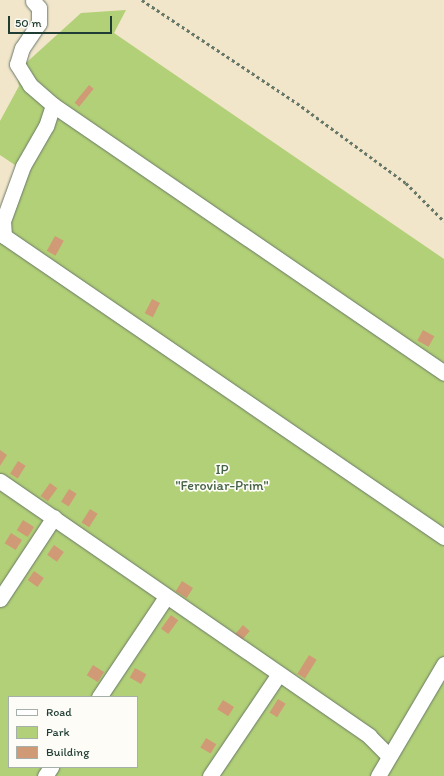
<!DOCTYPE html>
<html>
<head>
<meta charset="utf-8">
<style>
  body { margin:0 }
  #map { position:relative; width:444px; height:776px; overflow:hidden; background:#f1e5ca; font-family:Itim,sans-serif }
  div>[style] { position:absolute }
  .green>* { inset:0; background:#b2d077 }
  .building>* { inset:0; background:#d19a77; transform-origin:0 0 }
  .path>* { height:2.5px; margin-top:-1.25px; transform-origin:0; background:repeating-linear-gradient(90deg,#687868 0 3px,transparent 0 6px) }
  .roads { filter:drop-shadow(0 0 1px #687868) drop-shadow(0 0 1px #687868) }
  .minor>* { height:15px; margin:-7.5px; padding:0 7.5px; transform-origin:7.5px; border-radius:7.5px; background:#fff }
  span { translate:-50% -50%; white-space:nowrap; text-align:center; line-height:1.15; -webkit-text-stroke:3.5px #fdfcf7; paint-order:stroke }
  .park-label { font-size:14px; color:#446245 }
  .legend { position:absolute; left:8px; top:696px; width:130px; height:72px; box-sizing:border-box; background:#fdfcf7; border:1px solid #a4b0a9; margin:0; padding:5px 7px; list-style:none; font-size:12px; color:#1f3d34 }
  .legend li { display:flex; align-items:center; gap:8px; height:20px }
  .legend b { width:20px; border:1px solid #a4b0a9 }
  .scale { position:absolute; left:8px; top:16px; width:104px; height:18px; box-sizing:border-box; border:2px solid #1f3d34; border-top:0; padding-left:5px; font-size:12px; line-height:14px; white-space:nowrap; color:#1f3d34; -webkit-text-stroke:3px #fdfcf7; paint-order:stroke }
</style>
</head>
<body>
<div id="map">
  <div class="green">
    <div style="clip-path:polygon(evenodd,126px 10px,114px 33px,444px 259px,444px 776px,0 776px,0 233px,18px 167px,0 155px,0 121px,19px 86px,16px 72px,81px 13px,126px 10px,9px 697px,137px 697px,137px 767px,9px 767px,9px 697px)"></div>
  </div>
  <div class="building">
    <div style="left:89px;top:85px;width:6px;height:23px;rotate:39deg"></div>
    <div style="left:55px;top:236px;width:10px;height:17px;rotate:29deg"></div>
    <div style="left:152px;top:299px;width:9px;height:16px;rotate:27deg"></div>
    <div style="left:423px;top:330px;width:13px;height:12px;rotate:29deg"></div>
    <div style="clip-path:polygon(0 450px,7px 455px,0 466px)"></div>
    <div style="left:18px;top:461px;width:9px;height:15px;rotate:32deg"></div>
    <div style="left:50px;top:483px;width:9px;height:16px;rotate:36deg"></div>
    <div style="left:69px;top:489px;width:9px;height:15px;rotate:32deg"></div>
    <div style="left:90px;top:509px;width:9px;height:16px;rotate:32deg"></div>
    <div style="left:23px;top:520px;width:13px;height:12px;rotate:32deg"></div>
    <div style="left:11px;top:533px;width:13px;height:12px;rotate:32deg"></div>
    <div style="left:54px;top:545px;width:12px;height:12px;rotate:35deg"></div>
    <div style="left:34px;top:571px;width:12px;height:11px;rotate:35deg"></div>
    <div style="left:182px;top:581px;width:13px;height:12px;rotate:32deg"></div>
    <div style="left:171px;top:615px;width:9px;height:17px;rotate:36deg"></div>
    <div style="left:243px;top:625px;width:9px;height:17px;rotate:41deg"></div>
    <div style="left:309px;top:655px;width:9px;height:22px;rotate:32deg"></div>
    <div style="left:93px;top:665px;width:13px;height:12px;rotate:32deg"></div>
    <div style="left:135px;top:668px;width:13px;height:11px;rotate:29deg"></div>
    <div style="left:278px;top:699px;width:9px;height:16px;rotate:32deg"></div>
    <div style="left:223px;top:700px;width:13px;height:11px;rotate:32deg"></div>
    <div style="left:206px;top:738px;width:12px;height:11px;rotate:31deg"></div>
  </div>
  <div class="path">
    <div style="left:142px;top:0;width:186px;rotate:33.6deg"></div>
    <div style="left:297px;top:103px;width:135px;rotate:36.3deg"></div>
    <div style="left:406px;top:183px;width:54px;rotate:45deg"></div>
  </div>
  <div class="roads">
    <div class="minor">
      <div style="left:33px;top:1px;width:9px;rotate:49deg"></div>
      <div style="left:39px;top:8px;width:15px;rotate:90deg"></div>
      <div style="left:39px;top:23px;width:30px;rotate:124deg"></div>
      <div style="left:22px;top:48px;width:17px;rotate:107deg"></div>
      <div style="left:17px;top:64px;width:25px;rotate:58deg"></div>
      <div style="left:30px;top:85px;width:30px;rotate:41deg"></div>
      <div style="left:53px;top:105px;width:474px;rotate:34.4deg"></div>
      <div style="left:53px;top:105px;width:22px;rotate:108deg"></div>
      <div style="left:46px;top:126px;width:46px;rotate:119.9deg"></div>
      <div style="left:23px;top:166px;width:59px;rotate:110deg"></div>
      <div style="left:3px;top:221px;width:15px;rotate:86deg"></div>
      <div style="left:4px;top:236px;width:533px;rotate:34.38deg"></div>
      <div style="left:0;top:481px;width:449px;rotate:34.6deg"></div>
      <div style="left:369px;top:736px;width:27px;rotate:45deg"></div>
      <div style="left:0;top:599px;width:98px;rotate:-56.6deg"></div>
      <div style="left:99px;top:697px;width:120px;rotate:-56.2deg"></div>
      <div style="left:45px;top:776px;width:11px;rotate:-56deg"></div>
      <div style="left:210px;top:776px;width:122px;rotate:-56deg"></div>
      <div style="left:378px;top:776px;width:130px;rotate:-59.5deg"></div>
    </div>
  </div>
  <div class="park-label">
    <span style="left:222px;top:478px">IP<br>"Feroviar-Prim"</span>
  </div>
  <ul class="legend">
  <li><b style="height:5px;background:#fff"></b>Road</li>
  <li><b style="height:11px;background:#b2d077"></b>Park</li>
  <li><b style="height:11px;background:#d19a77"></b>Building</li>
  </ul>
  <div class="scale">50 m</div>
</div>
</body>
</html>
